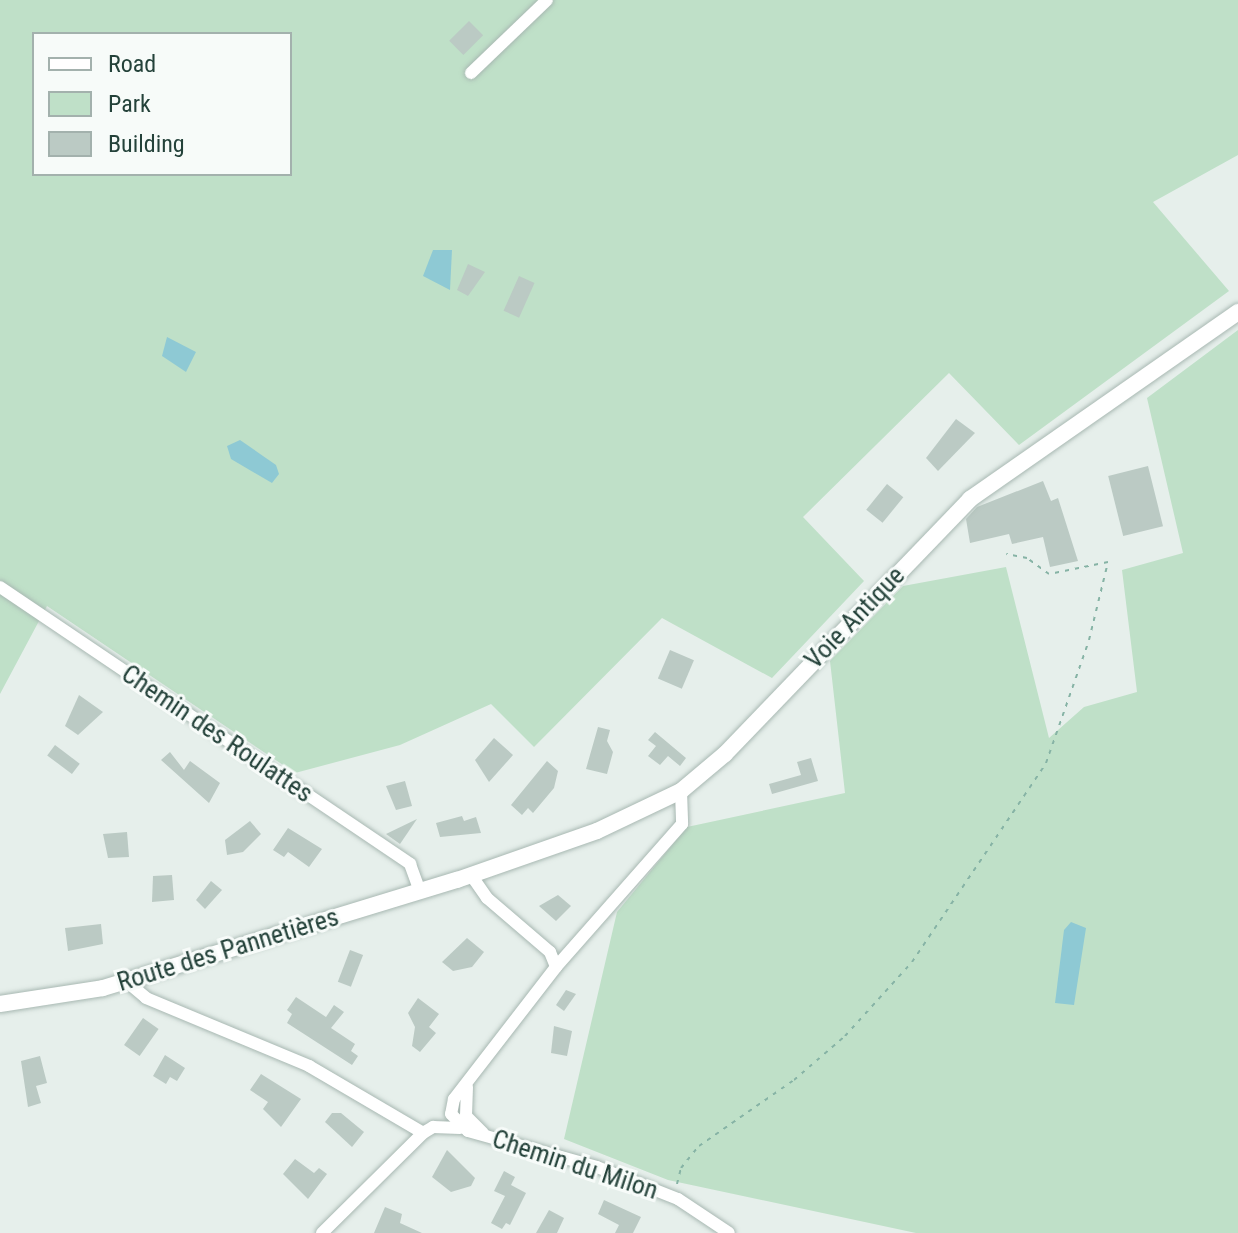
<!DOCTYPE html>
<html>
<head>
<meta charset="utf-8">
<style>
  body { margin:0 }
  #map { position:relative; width:1238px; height:1233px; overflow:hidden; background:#e6efeb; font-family:"Roboto Condensed",sans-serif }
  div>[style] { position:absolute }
  .green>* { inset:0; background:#bfe0c8 }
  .water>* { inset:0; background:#8ec9d4 }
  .building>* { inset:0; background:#bbcac4; transform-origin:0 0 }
  .path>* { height:2px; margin-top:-1px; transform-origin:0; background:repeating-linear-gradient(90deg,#86b3a5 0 4px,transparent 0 10px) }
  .roads { filter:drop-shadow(0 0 2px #a8b8b2) drop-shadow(0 0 2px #a8b8b2) }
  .minor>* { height:12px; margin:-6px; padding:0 6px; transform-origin:6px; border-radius:6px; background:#fff }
  .tertiary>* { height:16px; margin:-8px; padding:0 8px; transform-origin:8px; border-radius:8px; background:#fff }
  span { translate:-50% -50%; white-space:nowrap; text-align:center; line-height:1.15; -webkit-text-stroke:6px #f7fbf9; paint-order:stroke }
  .street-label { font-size:26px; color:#24423a }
  .legend { position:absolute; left:32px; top:32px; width:260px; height:144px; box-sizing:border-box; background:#f7fbf9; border:2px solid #a3b1ad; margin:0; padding:10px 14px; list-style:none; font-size:24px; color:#24423a }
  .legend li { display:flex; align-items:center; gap:16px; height:40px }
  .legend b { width:40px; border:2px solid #a3b1ad }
</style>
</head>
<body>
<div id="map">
  <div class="green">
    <div style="clip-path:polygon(evenodd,0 0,1238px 0,1238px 155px,1153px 202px,1229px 291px,1019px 445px,949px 373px,803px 517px,864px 581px,772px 678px,662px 618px,534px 747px,491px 704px,400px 745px,295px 773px,47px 606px,0 694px,0 0,34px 34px,290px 34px,290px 174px,34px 174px,34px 34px)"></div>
    <div style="clip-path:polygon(1238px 330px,1238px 1233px,916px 1233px,668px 1180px,564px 1139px,617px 912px,687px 827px,845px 793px,830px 661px,903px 586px,1006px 567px,1049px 738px,1084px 707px,1137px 692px,1122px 570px,1183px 553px,1147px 398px)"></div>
  </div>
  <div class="water">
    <div style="clip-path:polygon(433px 250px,452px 250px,450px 290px,423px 276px)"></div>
    <div style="clip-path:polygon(167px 337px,196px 352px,186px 372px,162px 356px)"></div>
    <div style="clip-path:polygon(240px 440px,276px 465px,279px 474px,272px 483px,231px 459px,227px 446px)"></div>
    <div style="clip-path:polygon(1071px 922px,1086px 928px,1074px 1005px,1055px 1003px,1064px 930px)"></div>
  </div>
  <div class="building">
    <div style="left:469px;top:21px;width:20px;height:28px;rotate:45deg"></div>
    <div style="clip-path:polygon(468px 264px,485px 272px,468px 296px,457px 290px)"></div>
    <div style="left:519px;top:276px;width:17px;height:38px;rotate:24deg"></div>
    <div style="clip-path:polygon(956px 419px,975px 433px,938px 471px,926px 458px)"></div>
    <div style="left:1148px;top:466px;width:62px;height:41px;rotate:76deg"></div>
    <div style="clip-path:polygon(1043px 481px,1051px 501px,1058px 498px,1078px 561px,1050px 567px,1043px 537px,1012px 544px,1009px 534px,970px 543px,966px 519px,977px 507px)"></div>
    <div style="left:887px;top:484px;width:21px;height:33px;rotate:39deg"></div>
    <div style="left:670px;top:650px;width:26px;height:31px;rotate:23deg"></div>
    <div style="clip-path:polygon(79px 695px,103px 712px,78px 735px,65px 726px)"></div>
    <div style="clip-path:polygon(598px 727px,610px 730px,607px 741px,613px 752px,607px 774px,586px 769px)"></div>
    <div style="clip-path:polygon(655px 732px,686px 758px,680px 766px,668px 756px,660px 765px,648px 756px,656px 746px,648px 740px)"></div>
    <div style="clip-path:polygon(494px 738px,513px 755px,489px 782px,475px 760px)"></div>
    <div style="left:55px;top:745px;width:31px;height:13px;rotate:37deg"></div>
    <div style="clip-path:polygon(170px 752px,184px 770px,190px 761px,220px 783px,209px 803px,161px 760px)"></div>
    <div style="clip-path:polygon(811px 758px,818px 781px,772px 794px,769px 784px,801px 775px,797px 762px)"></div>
    <div style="clip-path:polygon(547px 761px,558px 771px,554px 788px,533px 813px,528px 808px,522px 815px,511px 805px)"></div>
    <div style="clip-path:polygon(405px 781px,412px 806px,396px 810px,386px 786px)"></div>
    <div style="clip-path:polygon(462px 816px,464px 821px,476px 817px,481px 833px,440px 837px,436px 823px)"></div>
    <div style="clip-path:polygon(417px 819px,400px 844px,386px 834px)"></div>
    <div style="clip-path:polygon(250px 821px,261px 834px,243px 852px,227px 855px,225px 840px)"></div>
    <div style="clip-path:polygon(288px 828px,322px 849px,309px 867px,288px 852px,284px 857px,273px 850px)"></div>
    <div style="clip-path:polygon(127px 832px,129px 857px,108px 858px,103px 834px)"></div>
    <div style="clip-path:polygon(172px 875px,174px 900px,152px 902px,153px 876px)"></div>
    <div style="clip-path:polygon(211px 881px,222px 890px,205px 909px,196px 900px)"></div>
    <div style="clip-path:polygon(558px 895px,571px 906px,556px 921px,539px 906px)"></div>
    <div style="clip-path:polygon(101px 924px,103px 944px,68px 951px,65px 928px)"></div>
    <div style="clip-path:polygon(467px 938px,484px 952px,472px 967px,453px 971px,442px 962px)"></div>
    <div style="left:350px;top:950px;width:14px;height:34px;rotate:21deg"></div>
    <div style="clip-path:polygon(566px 990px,576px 994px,564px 1011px,556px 1005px)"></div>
    <div style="clip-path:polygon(296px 997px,326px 1017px,334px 1005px,344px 1012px,331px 1028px,355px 1044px,351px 1051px,358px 1056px,352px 1065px,287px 1023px,292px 1014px,287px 1010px)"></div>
    <div style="clip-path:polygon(418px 998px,439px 1014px,429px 1027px,436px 1033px,420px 1052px,412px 1046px,415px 1027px,408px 1013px)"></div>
    <div style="left:143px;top:1018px;width:19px;height:33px;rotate:35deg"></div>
    <div style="clip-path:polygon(554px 1026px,572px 1031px,567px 1056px,551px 1053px)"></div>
    <div style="clip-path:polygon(165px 1055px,185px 1068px,177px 1081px,170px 1077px,166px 1084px,153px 1076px)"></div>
    <div style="clip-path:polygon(40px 1056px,47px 1083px,36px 1086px,41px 1103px,28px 1107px,21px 1061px)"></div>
    <div style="clip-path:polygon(261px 1074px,301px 1099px,281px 1127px,263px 1109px,268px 1102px,250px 1090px)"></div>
    <div style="clip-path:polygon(332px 1113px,341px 1113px,364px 1132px,352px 1147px,325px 1122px)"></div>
    <div style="clip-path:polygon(447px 1150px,475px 1178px,471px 1186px,451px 1192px,432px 1177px)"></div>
    <div style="clip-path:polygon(295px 1159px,314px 1173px,319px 1168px,327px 1174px,308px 1199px,283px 1174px)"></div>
    <div style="clip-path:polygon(504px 1171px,515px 1177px,511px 1185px,526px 1193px,510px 1225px,506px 1223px,502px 1229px,491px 1223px,505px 1196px,494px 1191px)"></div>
    <div style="clip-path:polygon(604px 1200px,641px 1217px,633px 1233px,615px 1233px,619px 1225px,598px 1214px)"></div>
    <div style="clip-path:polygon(385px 1207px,402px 1214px,400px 1223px,422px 1233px,374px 1233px)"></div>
    <div style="clip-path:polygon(549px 1210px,564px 1218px,557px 1233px,536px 1233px)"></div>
  </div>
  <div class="path">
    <div style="left:677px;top:1184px;width:16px;rotate:-76deg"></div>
    <div style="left:681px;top:1168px;width:28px;rotate:-51deg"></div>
    <div style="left:699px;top:1146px;width:116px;rotate:-34.8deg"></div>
    <div style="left:794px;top:1080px;width:67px;rotate:-40.8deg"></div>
    <div style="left:845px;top:1036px;width:100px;rotate:-47.8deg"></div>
    <div style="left:912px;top:962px;width:240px;rotate:-56deg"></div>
    <div style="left:1046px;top:763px;width:130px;rotate:-70.7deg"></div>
    <div style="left:1089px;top:640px;width:80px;rotate:-76.3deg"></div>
    <div style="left:1108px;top:562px;width:60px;rotate:168.5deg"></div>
    <div style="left:1049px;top:574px;width:27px;rotate:-144deg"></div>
    <div style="left:1027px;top:558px;width:21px;rotate:-169deg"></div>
  </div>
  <div class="roads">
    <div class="minor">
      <div style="left:471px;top:73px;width:105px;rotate:-43.8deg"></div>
      <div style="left:0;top:587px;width:495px;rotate:34deg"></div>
      <div style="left:410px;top:864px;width:29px;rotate:70deg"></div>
      <div style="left:681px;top:791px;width:33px;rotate:88deg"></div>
      <div style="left:682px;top:824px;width:191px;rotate:131.4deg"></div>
      <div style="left:556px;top:967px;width:167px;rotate:127.7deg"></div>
      <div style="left:454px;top:1099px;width:15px;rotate:101deg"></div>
      <div style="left:451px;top:1114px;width:24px;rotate:45deg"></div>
      <div style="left:468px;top:1131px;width:134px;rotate:15.6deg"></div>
      <div style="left:597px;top:1167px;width:87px;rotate:21.6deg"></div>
      <div style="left:678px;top:1199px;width:61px;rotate:33.7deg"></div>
      <div style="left:471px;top:875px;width:28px;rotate:55deg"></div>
      <div style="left:487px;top:898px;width:83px;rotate:40.6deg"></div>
      <div style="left:550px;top:952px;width:16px;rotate:68deg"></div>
      <div style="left:126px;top:981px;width:26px;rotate:40deg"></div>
      <div style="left:146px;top:998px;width:177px;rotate:22.6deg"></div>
      <div style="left:309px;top:1066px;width:132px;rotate:30.4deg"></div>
      <div style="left:467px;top:1087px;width:29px;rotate:92deg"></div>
      <div style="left:466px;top:1116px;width:24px;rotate:45deg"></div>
      <div style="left:322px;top:1233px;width:142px;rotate:-44.7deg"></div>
      <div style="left:423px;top:1133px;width:12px;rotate:-31deg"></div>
      <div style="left:433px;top:1127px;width:27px;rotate:2deg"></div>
    </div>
    <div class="tertiary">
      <div style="left:0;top:1004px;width:104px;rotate:-8.8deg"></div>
      <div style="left:103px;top:988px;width:370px;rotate:-17deg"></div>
      <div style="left:457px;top:880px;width:148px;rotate:-19.3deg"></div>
      <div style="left:597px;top:831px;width:93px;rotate:-25.5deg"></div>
      <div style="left:681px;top:791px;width:57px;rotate:-40.1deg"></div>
      <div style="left:725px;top:754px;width:354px;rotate:-46.1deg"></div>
      <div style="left:970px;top:499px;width:327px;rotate:-34.9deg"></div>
    </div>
  </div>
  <div class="street-label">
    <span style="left:855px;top:618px;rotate:-46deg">Voie Antique</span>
    <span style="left:217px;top:734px;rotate:34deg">Chemin des Roulattes</span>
    <span style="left:228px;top:950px;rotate:-17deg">Route des Pannetières</span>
    <span style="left:575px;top:1165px;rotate:18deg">Chemin du Milon</span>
  </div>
  <ul class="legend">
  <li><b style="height:10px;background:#fff"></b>Road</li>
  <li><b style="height:22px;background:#bfe0c8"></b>Park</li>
  <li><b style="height:22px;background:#bbcac4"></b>Building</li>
  </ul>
</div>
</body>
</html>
